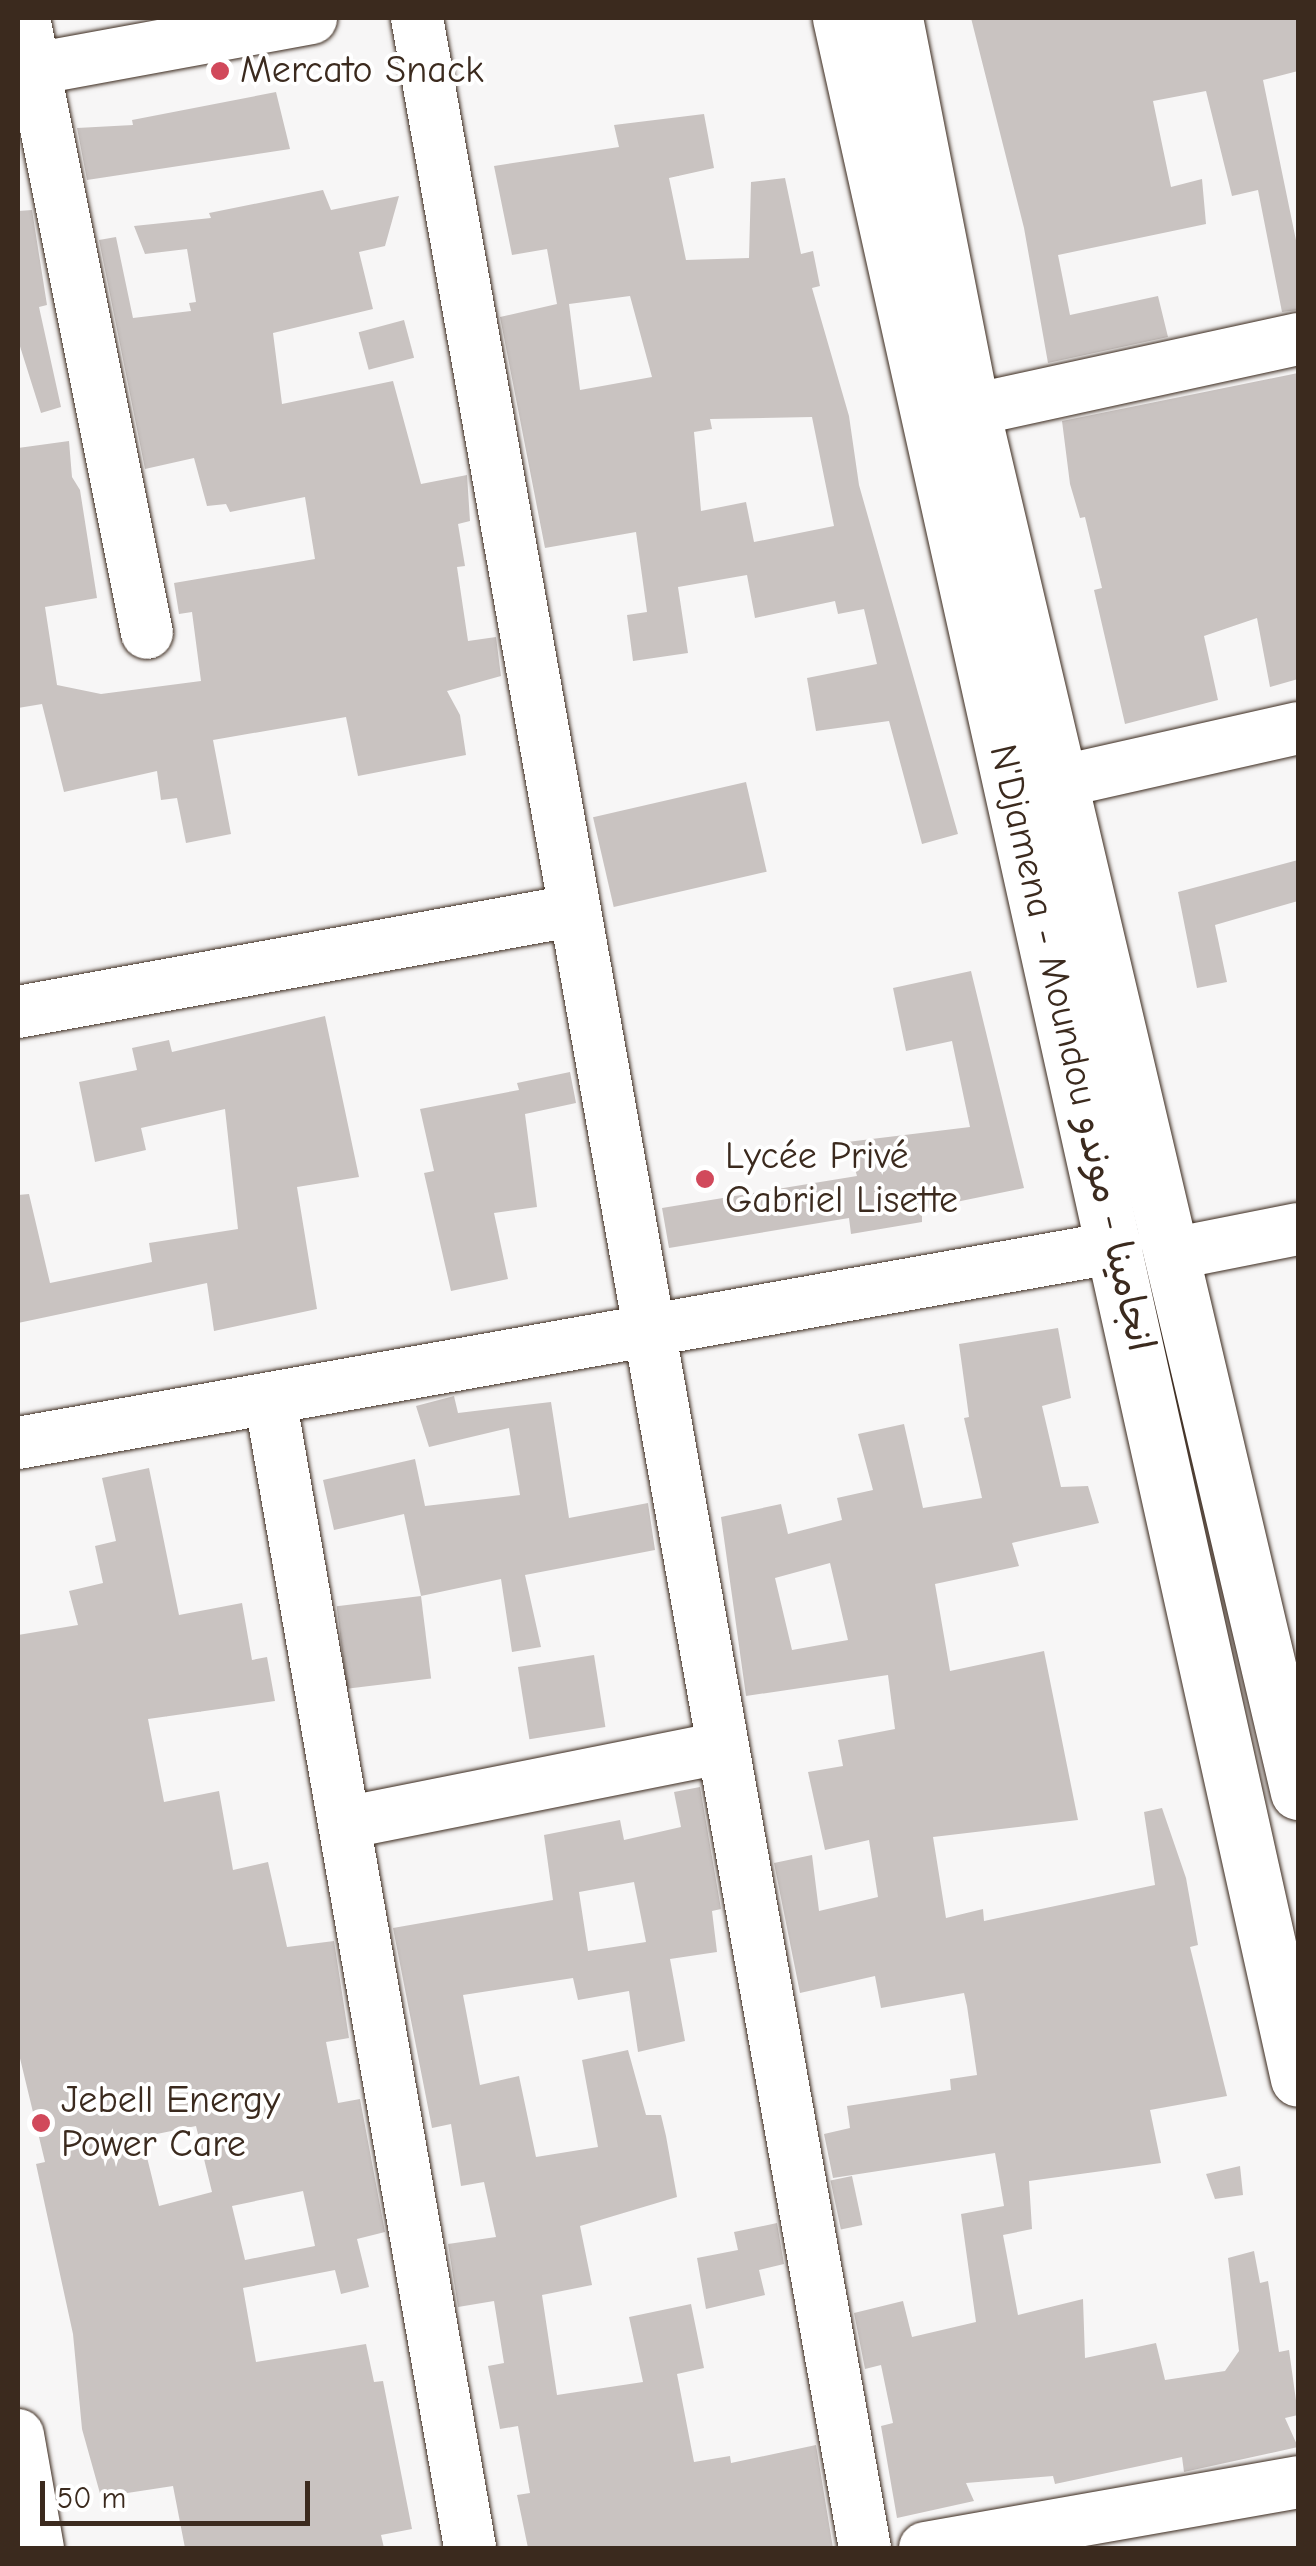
<!DOCTYPE html>
<html>
<head>
<meta charset="utf-8">
<style>
  body { margin:0 }
  #map { position:relative; width:1316px; height:2566px; overflow:hidden; background:#f7f6f6; font-family:"Comic Neue","Playpen Sans Arabic",sans-serif }
  div>[style] { position:absolute }
  .building>* { inset:0; background:#c9c3c1; transform-origin:0 0 }
  .roads { filter:drop-shadow(0 0 2px #3b2a1e) drop-shadow(0 0 2px #3b2a1e) }
  .minor>* { height:52px; margin:-26px; padding:0 26px; transform-origin:26px; border-radius:26px; background:#fff }
  .major>* { height:55px; margin:-27.5px; padding:0 27.5px; transform-origin:27.5px; border-radius:27.5px; background:#fff }
  .dots>* { width:28px; height:28px; translate:-50% -50%; box-sizing:border-box; border:5px solid #fff; border-radius:50% }
  span { translate:-50% -50%; white-space:nowrap; text-align:center; line-height:1.15; -webkit-text-stroke:8px #fff; paint-order:stroke }
  .poi-label { font-size:38px; color:#3b2a1e }
  .left { translate:0 -50%; text-align:left }
  .street-label { font-size:38px; color:#3b2a1e }
  .frame { position:absolute; inset:0; border:20px solid #3b2a1e; pointer-events:none }
  .scale { position:absolute; left:40px; top:2481px; width:270px; height:45px; box-sizing:border-box; border:5px solid #3b2a1e; border-top:0; padding-left:12px; font-size:30px; line-height:35px; white-space:nowrap; color:#3b2a1e; -webkit-text-stroke:8px #fff; paint-order:stroke }
</style>
</head>
<body>
<div id="map">
  <div class="building">
    <div style="clip-path:polygon(971px 18px,1298px 18px,1298px 71px,1263px 80px,1298px 250px,1298px 310px,1282px 312px,1258px 190px,1232px 196px,1206px 91px,1153px 101px,1171px 187px,1202px 179px,1206px 224px,1058px 255px,1070px 315px,1158px 296px,1168px 337px,1048px 363px,1024px 228px)"></div>
    <div style="clip-path:polygon(276px 92px,290px 149px,87px 180px,77px 128px,133px 125px,132px 120px)"></div>
    <div style="clip-path:polygon(evenodd,704px 114px,714px 168px,669px 178px,686px 260px,749px 258px,751px 182px,785px 178px,801px 254px,813px 251px,820px 286px,812px 288px,849px 416px,859px 485px,958px 834px,922px 844px,889px 721px,816px 731px,807px 678px,877px 664px,864px 609px,838px 614px,835px 601px,755px 618px,747px 575px,678px 587px,688px 653px,633px 661px,627px 615px,647px 612px,636px 532px,545px 548px,500px 317px,557px 304px,547px 249px,512px 255px,494px 166px,619px 147px,614px 125px,704px 114px,630px 296px,652px 377px,580px 390px,569px 304px,630px 296px,704px 114px,812px 417px,834px 526px,754px 542px,746px 502px,701px 511px,694px 432px,712px 429px,710px 419px,812px 417px)"></div>
    <div style="clip-path:polygon(323px 190px,331px 210px,399px 196px,385px 246px,359px 252px,373px 309px,273px 333px,282px 404px,393px 381px,421px 484px,467px 475px,470px 521px,458px 524px,465px 566px,457px 567px,468px 641px,496px 637px,501px 676px,447px 691px,460px 715px,466px 755px,358px 776px,346px 717px,213px 740px,231px 834px,186px 843px,177px 798px,161px 800px,157px 771px,64px 792px,42px 704px,18px 708px,18px 448px,69px 441px,72px 477px,80px 490px,97px 598px,45px 607px,57px 685px,101px 694px,201px 681px,192px 612px,179px 614px,174px 583px,315px 559px,305px 497px,230px 512px,226px 504px,207px 506px,194px 458px,145px 469px,99px 240px,116px 237px,133px 318px,191px 311px,189px 303px,196px 302px,187px 249px,145px 254px,134px 226px,211px 218px,209px 213px)"></div>
    <div style="clip-path:polygon(32px 210px,47px 305px,39px 307px,61px 407px,41px 413px,18px 340px,18px 211px)"></div>
    <div style="left:404px;top:320px;width:39px;height:47px;rotate:75deg"></div>
    <div style="clip-path:polygon(1298px 373px,1298px 679px,1270px 687px,1257px 618px,1204px 636px,1218px 700px,1125px 724px,1094px 590px,1102px 588px,1085px 517px,1080px 518px,1070px 484px,1062px 421px)"></div>
    <div style="left:746px;top:782px;width:92px;height:157px;rotate:77deg"></div>
    <div style="clip-path:polygon(1298px 860px,1298px 901px,1215px 925px,1227px 982px,1197px 988px,1178px 892px)"></div>
    <div style="clip-path:polygon(971px 971px,1024px 1188px,922px 1209px,922px 1222px,851px 1234px,849px 1218px,669px 1248px,662px 1208px,857px 1176px,847px 1142px,970px 1127px,952px 1041px,906px 1051px,893px 988px)"></div>
    <div style="clip-path:polygon(325px 1016px,359px 1177px,297px 1187px,317px 1309px,214px 1331px,207px 1283px,18px 1323px,18px 1195px,29px 1194px,50px 1283px,152px 1262px,149px 1243px,238px 1229px,225px 1109px,141px 1128px,146px 1150px,95px 1162px,79px 1082px,137px 1070px,132px 1048px,169px 1040px,172px 1052px)"></div>
    <div style="clip-path:polygon(570px 1072px,576px 1103px,525px 1114px,537px 1207px,494px 1213px,508px 1279px,451px 1291px,424px 1173px,434px 1171px,420px 1109px,519px 1090px,517px 1083px)"></div>
    <div style="clip-path:polygon(evenodd,1058px 1328px,1071px 1398px,1042px 1406px,1061px 1487px,1088px 1486px,1099px 1523px,1012px 1543px,1019px 1566px,935px 1584px,950px 1671px,1044px 1651px,1078px 1820px,933px 1837px,946px 1918px,983px 1909px,984px 1921px,1155px 1885px,1144px 1812px,1162px 1808px,1186px 1878px,1198px 1945px,1190px 1947px,1227px 2096px,1150px 2110px,1161px 2163px,1029px 2181px,1032px 2229px,1003px 2235px,1018px 2315px,1083px 2299px,1085px 2358px,1156px 2343px,1165px 2380px,1225px 2371px,1239px 2351px,1228px 2258px,1254px 2251px,1260px 2283px,1268px 2281px,1279px 2352px,1289px 2350px,1298px 2415px,1285px 2418px,1298px 2447px,1184px 2472px,1182px 2457px,1055px 2484px,1053px 2476px,966px 2483px,974px 2501px,897px 2518px,881px 2426px,893px 2423px,881px 2365px,865px 2369px,854px 2313px,903px 2301px,912px 2337px,976px 2322px,961px 2214px,1004px 2206px,995px 2153px,833px 2178px,824px 2134px,850px 2128px,847px 2106px,951px 2090px,950px 2079px,977px 2075px,967px 2006px,964px 1993px,881px 2008px,875px 1976px,800px 1993px,774px 1863px,812px 1855px,819px 1911px,878px 1897px,869px 1840px,825px 1850px,808px 1772px,843px 1766px,838px 1740px,895px 1729px,888px 1675px,746px 1696px,721px 1517px,781px 1504px,788px 1534px,842px 1520px,837px 1498px,873px 1490px,858px 1434px,904px 1424px,923px 1508px,982px 1498px,964px 1418px,969px 1417px,959px 1344px,1058px 1328px,830px 1563px,848px 1640px,792px 1650px,775px 1578px,830px 1563px)"></div>
    <div style="clip-path:polygon(454px 1396px,458px 1413px,551px 1402px,569px 1518px,648px 1503px,655px 1550px,525px 1575px,541px 1647px,512px 1652px,501px 1579px,421px 1596px,404px 1514px,334px 1530px,323px 1480px,415px 1459px,425px 1506px,520px 1495px,509px 1428px,429px 1447px,416px 1406px)"></div>
    <div style="clip-path:polygon(evenodd,149px 1468px,179px 1615px,242px 1603px,252px 1660px,267px 1657px,275px 1701px,148px 1719px,164px 1802px,219px 1791px,233px 1870px,268px 1862px,287px 1947px,334px 1941px,349px 2038px,326px 2042px,338px 2103px,360px 2099px,385px 2232px,357px 2239px,369px 2287px,341px 2294px,335px 2270px,243px 2288px,256px 2362px,366px 2344px,374px 2382px,383px 2381px,412px 2529px,381px 2535px,384px 2548px,185px 2548px,173px 2486px,101px 2497px,82px 2429px,73px 2334px,36px 2164px,45px 2162px,18px 2050px,18px 1635px,78px 1625px,69px 1591px,103px 1583px,95px 1546px,116px 1541px,102px 1478px,149px 1468px,196px 2126px,212px 2192px,159px 2206px,142px 2137px,196px 2126px,149px 1468px,303px 2191px,315px 2246px,245px 2260px,232px 2206px,303px 2191px)"></div>
    <div style="left:421px;top:1596px;width:83px;height:85px;rotate:83deg"></div>
    <div style="left:594px;top:1655px;width:73px;height:77px;rotate:81deg"></div>
    <div style="clip-path:polygon(evenodd,700px 1787px,721px 1909px,712px 1911px,717px 1952px,670px 1959px,685px 2041px,638px 2052px,629px 1991px,578px 2000px,573px 1978px,463px 1995px,480px 2085px,519px 2076px,536px 2157px,598px 2147px,582px 2060px,628px 2050px,646px 2115px,661px 2115px,666px 2136px,677px 2197px,580px 2226px,592px 2285px,542px 2295px,557px 2395px,643px 2382px,629px 2317px,691px 2304px,704px 2368px,677px 2374px,694px 2462px,730px 2456px,731px 2463px,816px 2445px,833px 2548px,528px 2548px,517px 2495px,530px 2493px,518px 2426px,500px 2429px,488px 2366px,504px 2363px,494px 2301px,458px 2307px,448px 2244px,496px 2237px,484px 2182px,461px 2186px,451px 2124px,432px 2128px,393px 1928px,553px 1900px,544px 1835px,620px 1820px,624px 1840px,681px 1827px,674px 1792px,700px 1787px,634px 1882px,646px 1942px,588px 1951px,579px 1892px,634px 1882px)"></div>
    <div style="clip-path:polygon(1240px 2166px,1243px 2195px,1215px 2199px,1206px 2174px)"></div>
    <div style="left:852px;top:2176px;width:50px;height:22px;rotate:78deg"></div>
    <div style="clip-path:polygon(777px 2223px,784px 2264px,759px 2270px,765px 2295px,706px 2309px,697px 2258px,738px 2250px,734px 2232px)"></div>
  </div>
  <div class="roads">
    <div class="minor">
      <div style="left:24px;top:18px;width:627px;rotate:78.69deg"></div>
      <div style="left:417px;top:18px;width:2569px;rotate:79.96deg"></div>
      <div style="left:18px;top:72px;width:298px;rotate:-10.4deg"></div>
      <div style="left:972px;top:410px;width:334px;rotate:-12.3deg"></div>
      <div style="left:1059px;top:782px;width:245px;rotate:-12.7deg"></div>
      <div style="left:18px;top:1012px;width:562px;rotate:-10.35deg"></div>
      <div style="left:1172px;top:1254px;width:128px;rotate:-11.2deg"></div>
      <div style="left:270px;top:1398px;width:1167px;rotate:80.13deg"></div>
      <div style="left:18px;top:1443px;width:1116px;rotate:-10.11deg"></div>
      <div style="left:345px;top:1823px;width:381px;rotate:-11.3deg"></div>
      <div style="left:18px;top:2435px;width:115px;rotate:80deg"></div>
      <div style="left:925px;top:2548px;width:379px;rotate:-10deg"></div>
    </div>
    <div class="major">
      <div style="left:840px;top:18px;width:2111px;rotate:77.47deg"></div>
      <div style="left:895px;top:18px;width:399px;rotate:78.9deg"></div>
      <div style="left:972px;top:410px;width:1420px;rotate:76.73deg"></div>
    </div>
  </div>
  <div class="dots">
    <div style="left:220px;top:71px;background:#d1495b"></div>
    <div style="left:705px;top:1179px;background:#d1495b"></div>
    <div style="left:41px;top:2123px;background:#d1495b"></div>
  </div>
  <div class="poi-label">
    <span class="left" style="left:240px;top:71px">Mercato Snack</span>
    <span class="left" style="left:725px;top:1179px">Lycée Privé<br>Gabriel Lisette</span>
    <span class="left" style="left:61px;top:2123px">Jebell Energy<br>Power Care</span>
  </div>
  <div class="street-label">
    <span style="left:1071px;top:1048px;rotate:77deg">N'Djamena - Moundou انجامينا - موندو</span>
  </div>
  <div class="frame"></div>
  <div class="scale">50 m</div>
</div>
</body>
</html>
